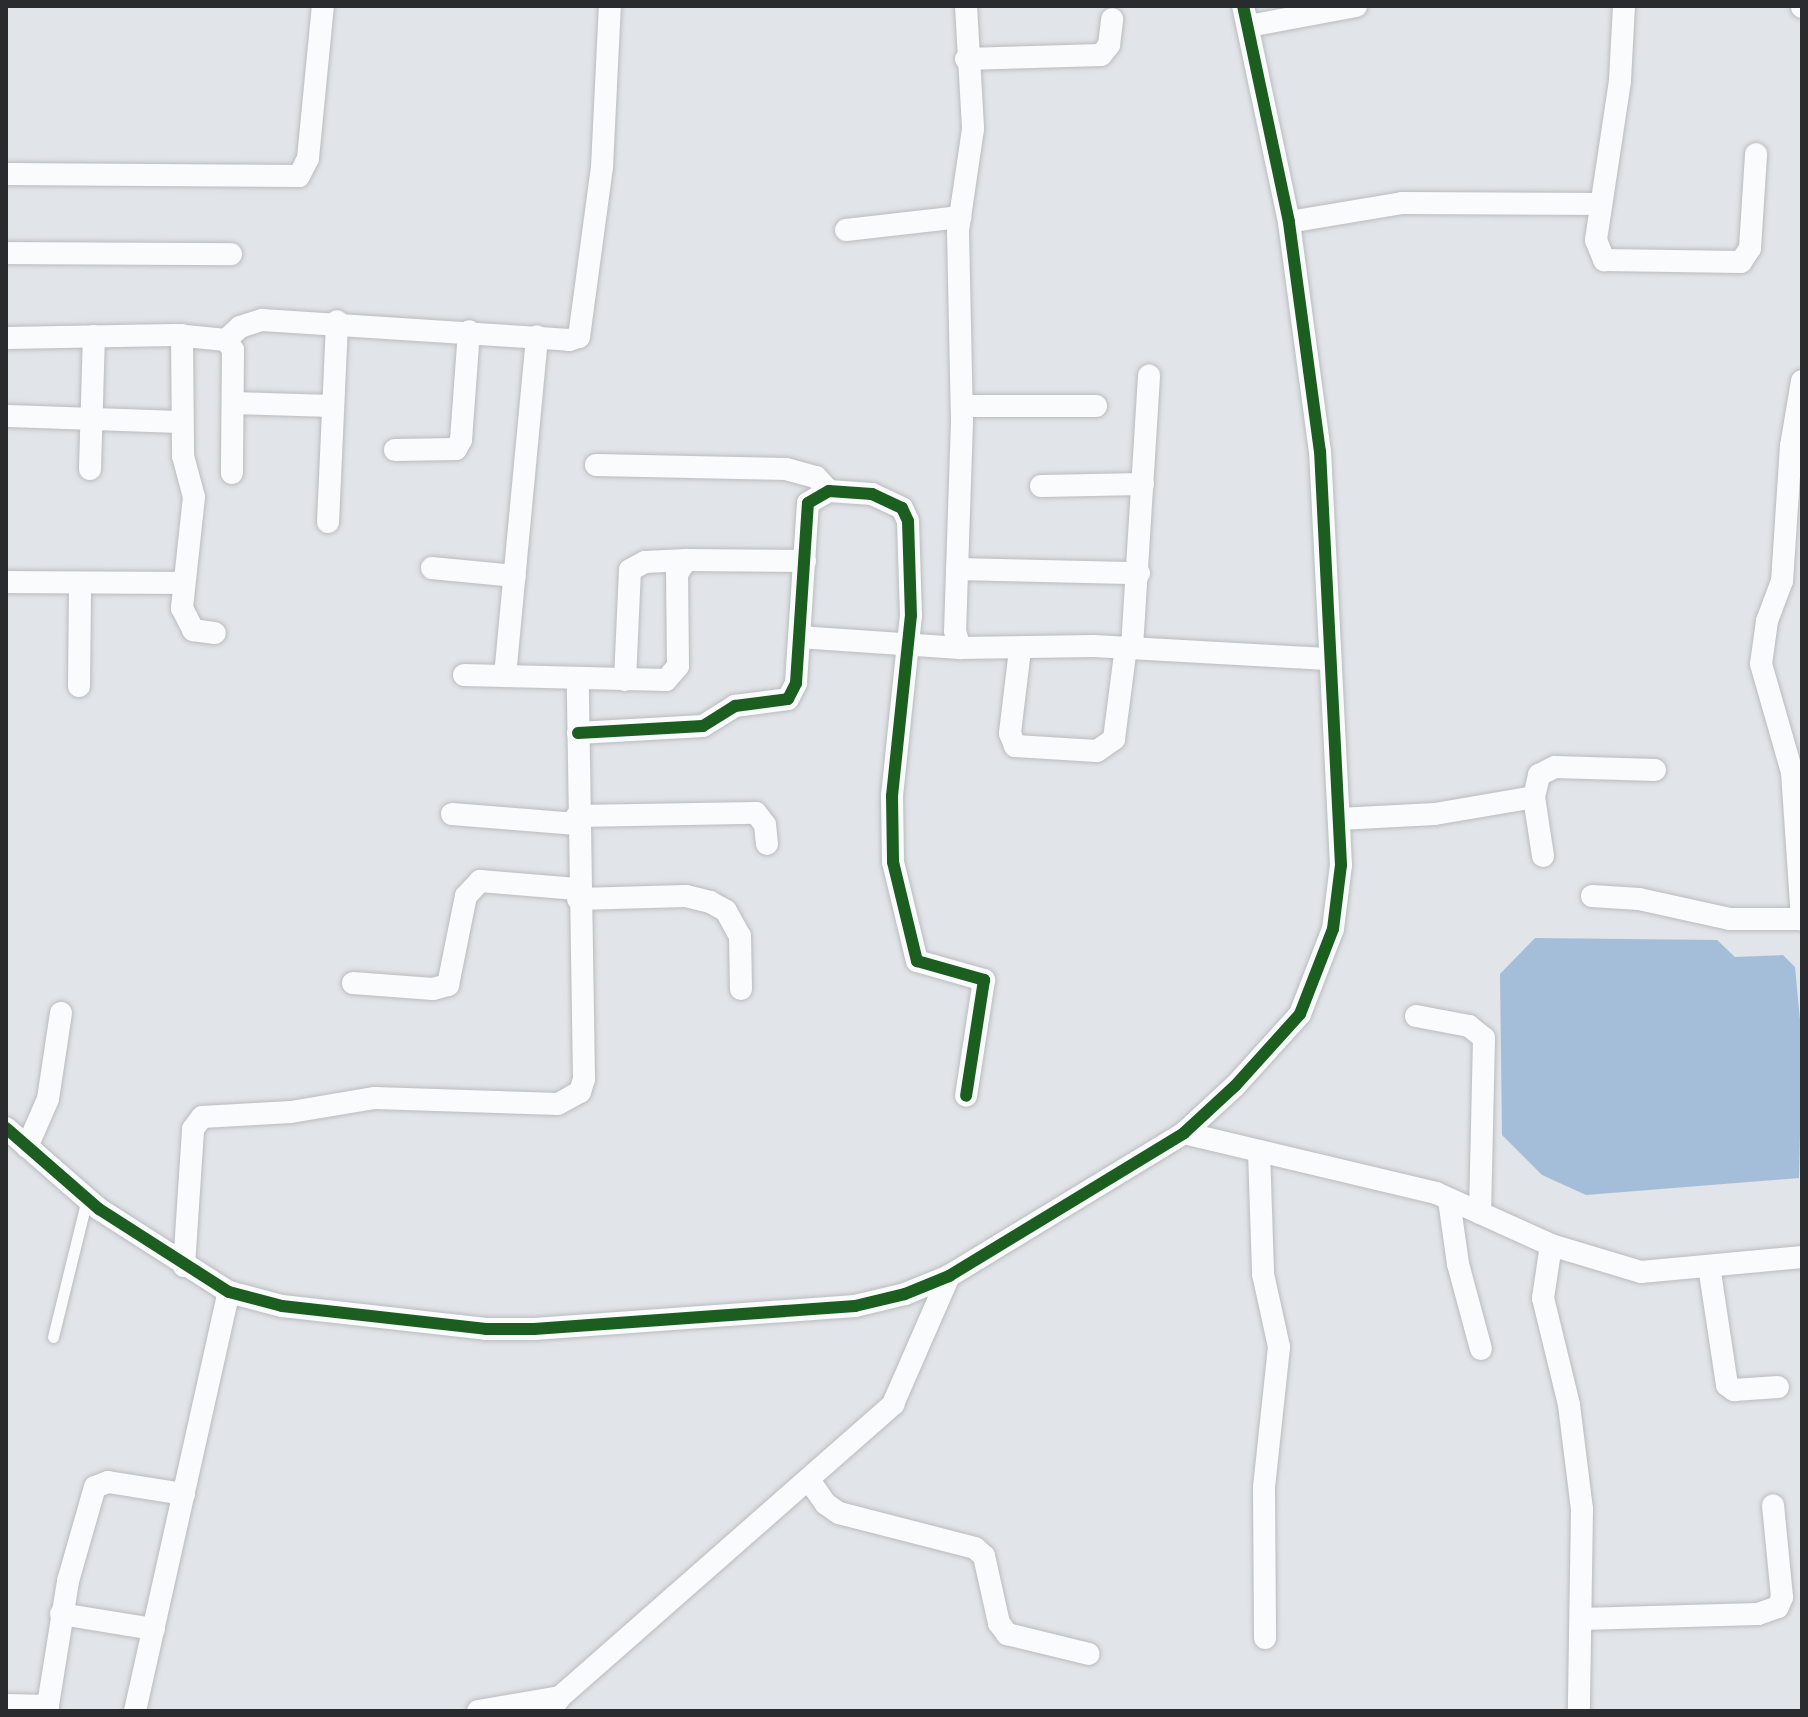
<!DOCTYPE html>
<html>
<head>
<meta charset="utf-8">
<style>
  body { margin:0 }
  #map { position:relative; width:1808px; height:1717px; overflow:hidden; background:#e1e4e8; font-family:"Sofia Sans Condensed",sans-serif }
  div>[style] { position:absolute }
  .water>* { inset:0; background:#a4beda }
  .roads { filter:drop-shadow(0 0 2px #b9bcbf) drop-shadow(0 0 2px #b9bcbf) }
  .lane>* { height:11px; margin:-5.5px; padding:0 5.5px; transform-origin:5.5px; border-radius:5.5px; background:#fafbfc }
  .street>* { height:22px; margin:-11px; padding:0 11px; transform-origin:11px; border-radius:11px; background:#fafbfc }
  .cycleway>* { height:12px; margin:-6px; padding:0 6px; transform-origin:6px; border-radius:6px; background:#1b5e20 }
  span { translate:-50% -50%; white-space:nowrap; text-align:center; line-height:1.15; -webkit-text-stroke:7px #fff; paint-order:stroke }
  .frame { position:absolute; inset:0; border:8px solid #292b2e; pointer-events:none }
</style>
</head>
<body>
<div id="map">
  <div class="water">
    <div style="clip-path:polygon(1535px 938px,1717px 940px,1735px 957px,1783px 955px,1795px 967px,1802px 1041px,1799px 1178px,1586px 1195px,1542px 1175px,1502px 1135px,1500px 974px)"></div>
  </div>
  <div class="roads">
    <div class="lane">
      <div style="left:53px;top:1337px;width:142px;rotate:-76.2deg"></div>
    </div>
    <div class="street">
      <div style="left:966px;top:6px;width:123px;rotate:86.7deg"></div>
      <div style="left:973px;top:129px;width:103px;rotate:98.4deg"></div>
      <div style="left:958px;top:231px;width:190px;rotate:88.8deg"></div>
      <div style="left:962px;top:421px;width:210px;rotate:91.9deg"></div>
      <div style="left:955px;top:631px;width:18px;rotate:74deg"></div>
      <div style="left:960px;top:648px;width:134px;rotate:-0.9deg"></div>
      <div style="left:1094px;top:646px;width:236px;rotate:3.2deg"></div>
      <div style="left:1624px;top:6px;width:75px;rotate:93.1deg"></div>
      <div style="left:1620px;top:81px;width:161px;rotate:98.6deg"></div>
      <div style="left:1596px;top:240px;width:22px;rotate:68deg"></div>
      <div style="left:1604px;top:260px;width:137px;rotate:0.8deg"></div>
      <div style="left:1741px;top:262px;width:17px;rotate:-57deg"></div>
      <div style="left:1750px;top:248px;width:94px;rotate:-86.3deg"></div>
      <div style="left:1802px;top:6px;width:1px;rotate:90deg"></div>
      <div style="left:1249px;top:26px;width:109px;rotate:-10.6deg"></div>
      <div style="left:966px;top:59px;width:135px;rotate:-1.7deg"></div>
      <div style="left:1101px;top:55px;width:13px;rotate:-51deg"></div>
      <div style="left:1109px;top:45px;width:26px;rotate:-83deg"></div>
      <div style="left:6px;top:174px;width:293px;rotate:0.4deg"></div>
      <div style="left:299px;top:176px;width:20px;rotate:-63deg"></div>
      <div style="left:308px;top:158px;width:153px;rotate:-84.4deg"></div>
      <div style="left:1289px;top:222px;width:115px;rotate:-9.5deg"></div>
      <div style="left:1402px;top:203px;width:199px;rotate:0.3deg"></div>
      <div style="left:846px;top:230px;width:115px;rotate:-6.5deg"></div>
      <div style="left:6px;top:253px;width:225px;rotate:0.3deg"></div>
      <div style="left:182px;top:335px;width:121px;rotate:89.5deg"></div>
      <div style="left:183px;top:456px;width:42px;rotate:75deg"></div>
      <div style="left:194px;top:497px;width:112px;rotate:96.2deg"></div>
      <div style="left:182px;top:608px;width:25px;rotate:63deg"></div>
      <div style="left:193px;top:630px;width:22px;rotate:8deg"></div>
      <div style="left:6px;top:338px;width:169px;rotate:-1deg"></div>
      <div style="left:175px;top:335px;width:51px;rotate:5.6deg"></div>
      <div style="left:226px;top:340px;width:12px;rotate:55deg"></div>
      <div style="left:233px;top:350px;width:123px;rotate:90.5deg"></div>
      <div style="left:226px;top:340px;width:19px;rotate:-43deg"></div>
      <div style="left:240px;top:327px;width:23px;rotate:-18deg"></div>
      <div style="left:262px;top:320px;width:308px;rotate:3.7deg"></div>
      <div style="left:569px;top:340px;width:10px;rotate:-17deg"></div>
      <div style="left:579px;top:337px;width:172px;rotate:-82.3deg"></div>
      <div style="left:602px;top:167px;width:161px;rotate:-87.2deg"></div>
      <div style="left:1802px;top:381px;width:66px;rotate:99.6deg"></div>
      <div style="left:1791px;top:446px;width:135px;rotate:93.8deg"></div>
      <div style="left:1782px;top:581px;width:43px;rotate:110.6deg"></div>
      <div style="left:1767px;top:621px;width:43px;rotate:97.9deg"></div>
      <div style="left:1761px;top:664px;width:112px;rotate:74deg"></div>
      <div style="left:1792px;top:772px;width:148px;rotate:86.1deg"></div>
      <div style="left:233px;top:403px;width:99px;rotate:1.7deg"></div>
      <div style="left:962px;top:406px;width:134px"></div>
      <div style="left:6px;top:416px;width:176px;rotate:2deg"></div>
      <div style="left:395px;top:450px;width:61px;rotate:-0.9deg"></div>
      <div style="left:456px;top:449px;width:10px;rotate:-61deg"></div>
      <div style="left:461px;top:440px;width:109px;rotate:-85.8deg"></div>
      <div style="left:596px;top:465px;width:190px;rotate:1.2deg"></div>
      <div style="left:786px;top:469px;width:31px;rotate:15deg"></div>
      <div style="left:816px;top:477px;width:19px;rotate:47deg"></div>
      <div style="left:90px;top:469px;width:133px;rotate:-88.3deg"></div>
      <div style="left:1041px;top:486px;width:102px;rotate:-1.1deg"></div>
      <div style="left:328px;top:522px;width:201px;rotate:-87.4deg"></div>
      <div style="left:432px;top:568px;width:83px;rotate:5.5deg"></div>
      <div style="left:957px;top:569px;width:182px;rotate:1.3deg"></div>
      <div style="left:6px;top:582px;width:178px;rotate:0.3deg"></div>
      <div style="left:799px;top:637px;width:161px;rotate:3.9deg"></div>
      <div style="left:1132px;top:647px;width:272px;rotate:-86.4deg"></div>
      <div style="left:1020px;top:650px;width:84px;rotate:96.9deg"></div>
      <div style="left:1010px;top:733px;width:14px;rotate:69deg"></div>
      <div style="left:1015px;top:746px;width:82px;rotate:3.5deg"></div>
      <div style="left:1097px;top:751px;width:21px;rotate:-35deg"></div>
      <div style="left:1114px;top:739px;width:93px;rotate:-82.6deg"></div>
      <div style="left:464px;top:675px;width:202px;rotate:1.4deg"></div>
      <div style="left:666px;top:680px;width:18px;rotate:-49deg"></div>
      <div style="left:678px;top:666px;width:92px;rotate:-90.6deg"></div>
      <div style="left:677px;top:574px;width:17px;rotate:-57deg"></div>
      <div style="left:686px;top:560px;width:119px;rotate:0.5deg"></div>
      <div style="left:505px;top:676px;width:341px;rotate:-84.6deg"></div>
      <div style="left:625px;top:680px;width:110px;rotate:-87.4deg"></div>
      <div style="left:630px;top:570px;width:17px;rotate:-28deg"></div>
      <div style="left:645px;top:562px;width:41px;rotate:-2.8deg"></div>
      <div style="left:79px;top:686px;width:103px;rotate:-89.4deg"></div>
      <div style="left:578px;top:733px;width:125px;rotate:-3.2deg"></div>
      <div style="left:703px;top:726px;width:38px;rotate:-32deg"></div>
      <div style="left:735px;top:706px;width:53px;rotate:-7.5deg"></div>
      <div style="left:788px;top:699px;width:18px;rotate:-63deg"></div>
      <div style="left:796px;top:683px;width:180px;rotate:-86.2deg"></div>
      <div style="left:808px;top:503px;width:24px;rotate:-30deg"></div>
      <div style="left:829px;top:491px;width:43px;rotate:4deg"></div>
      <div style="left:872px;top:494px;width:33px;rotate:25deg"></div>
      <div style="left:902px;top:508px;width:14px;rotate:65deg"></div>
      <div style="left:908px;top:521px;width:94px;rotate:88.2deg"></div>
      <div style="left:911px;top:615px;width:182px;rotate:96deg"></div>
      <div style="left:892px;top:796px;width:66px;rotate:89.1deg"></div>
      <div style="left:893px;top:862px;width:102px;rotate:76.4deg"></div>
      <div style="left:917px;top:961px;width:70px;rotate:15.8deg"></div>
      <div style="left:984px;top:980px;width:117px;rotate:98.8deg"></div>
      <div style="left:452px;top:814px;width:125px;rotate:4.6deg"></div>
      <div style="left:577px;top:816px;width:179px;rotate:-1deg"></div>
      <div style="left:756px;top:813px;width:15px;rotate:53deg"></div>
      <div style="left:765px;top:825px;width:19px;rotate:84deg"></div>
      <div style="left:1339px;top:819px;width:96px;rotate:-3deg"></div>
      <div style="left:1435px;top:814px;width:100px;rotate:-9.7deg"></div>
      <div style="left:1543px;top:856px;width:60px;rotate:-98.7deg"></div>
      <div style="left:1534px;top:797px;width:23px;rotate:-77deg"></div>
      <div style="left:1539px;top:775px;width:18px;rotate:-27deg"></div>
      <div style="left:1555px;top:767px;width:100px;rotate:1.7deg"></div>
      <div style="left:1592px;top:896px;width:47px;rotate:3.7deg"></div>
      <div style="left:1639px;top:899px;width:93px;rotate:12.4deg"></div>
      <div style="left:1730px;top:919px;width:72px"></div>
      <div style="left:578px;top:899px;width:108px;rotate:-1.6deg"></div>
      <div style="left:686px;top:896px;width:25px;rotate:14deg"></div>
      <div style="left:710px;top:902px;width:18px;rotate:29deg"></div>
      <div style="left:726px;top:911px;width:29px;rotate:61deg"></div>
      <div style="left:740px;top:936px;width:53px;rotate:88.9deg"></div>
      <div style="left:353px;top:983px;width:80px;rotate:4.3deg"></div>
      <div style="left:433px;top:989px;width:16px;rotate:-15deg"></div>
      <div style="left:448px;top:985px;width:91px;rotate:-78.6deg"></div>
      <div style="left:466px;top:896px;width:21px;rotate:-47deg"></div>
      <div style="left:480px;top:881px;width:97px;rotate:4.7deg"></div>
      <div style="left:1416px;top:1016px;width:54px;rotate:10.7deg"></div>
      <div style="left:1469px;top:1026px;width:19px;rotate:39deg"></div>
      <div style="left:1484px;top:1038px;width:175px;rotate:91.3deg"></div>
      <div style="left:6px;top:1128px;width:123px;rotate:41.1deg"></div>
      <div style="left:99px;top:1209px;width:154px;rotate:32.6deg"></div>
      <div style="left:229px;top:1292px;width:55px;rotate:14.8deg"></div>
      <div style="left:282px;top:1306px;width:205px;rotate:6.4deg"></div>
      <div style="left:486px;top:1329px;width:48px"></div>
      <div style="left:534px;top:1329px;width:322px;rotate:-4.1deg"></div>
      <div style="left:855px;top:1306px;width:51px;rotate:-13.5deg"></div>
      <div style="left:905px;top:1294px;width:48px;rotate:-22.2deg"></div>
      <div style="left:949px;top:1276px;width:275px;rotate:-31.3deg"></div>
      <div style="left:1184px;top:1133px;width:69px;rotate:-42.7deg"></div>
      <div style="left:1235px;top:1086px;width:97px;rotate:-47.9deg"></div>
      <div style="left:1300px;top:1014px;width:91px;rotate:-68.8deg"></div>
      <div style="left:1333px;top:929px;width:64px;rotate:-82.9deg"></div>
      <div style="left:1341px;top:865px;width:414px;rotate:-92.9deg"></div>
      <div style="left:1320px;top:452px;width:232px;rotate:-97.7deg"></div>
      <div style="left:1289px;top:222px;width:221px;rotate:-102deg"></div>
      <div style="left:1184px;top:1133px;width:259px;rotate:13.4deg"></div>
      <div style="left:1436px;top:1193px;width:126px;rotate:24.3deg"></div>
      <div style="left:1551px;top:1245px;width:94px;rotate:16.7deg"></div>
      <div style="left:1641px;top:1272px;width:162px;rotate:-5.3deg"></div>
      <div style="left:27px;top:1147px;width:52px;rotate:-66.4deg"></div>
      <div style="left:48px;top:1099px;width:87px;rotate:-81.4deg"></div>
      <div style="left:1259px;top:1151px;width:123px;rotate:88.1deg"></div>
      <div style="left:1263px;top:1274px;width:75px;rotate:77.6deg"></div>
      <div style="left:1279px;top:1347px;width:142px;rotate:96.1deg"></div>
      <div style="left:1264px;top:1488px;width:150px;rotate:89.6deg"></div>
      <div style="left:1449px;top:1200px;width:65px;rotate:82deg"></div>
      <div style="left:1458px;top:1264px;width:88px;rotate:74.9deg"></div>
      <div style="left:1551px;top:1245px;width:54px;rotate:98.6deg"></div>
      <div style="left:1543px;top:1298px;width:110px;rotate:76.3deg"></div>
      <div style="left:1569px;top:1405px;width:105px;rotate:82.9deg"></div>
      <div style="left:1582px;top:1509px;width:202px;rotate:90.9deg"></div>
      <div style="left:184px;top:1266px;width:137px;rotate:-86.2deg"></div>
      <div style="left:193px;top:1129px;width:15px;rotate:-53deg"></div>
      <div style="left:202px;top:1117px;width:89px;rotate:-3.2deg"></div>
      <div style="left:291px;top:1112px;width:85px;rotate:-9.5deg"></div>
      <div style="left:375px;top:1098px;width:183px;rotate:1.9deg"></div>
      <div style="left:558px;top:1104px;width:25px;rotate:-29deg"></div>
      <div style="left:580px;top:1092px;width:14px;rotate:-73deg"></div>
      <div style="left:584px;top:1079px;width:400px;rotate:-90.9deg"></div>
      <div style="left:1709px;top:1266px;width:120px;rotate:81.4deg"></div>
      <div style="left:1727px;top:1385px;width:9px;rotate:36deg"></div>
      <div style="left:1734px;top:1390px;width:44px;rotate:-3.9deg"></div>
      <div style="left:809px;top:1480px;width:29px;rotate:55deg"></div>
      <div style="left:826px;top:1504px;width:16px;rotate:35deg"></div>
      <div style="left:839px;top:1513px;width:140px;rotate:14.4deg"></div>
      <div style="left:975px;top:1548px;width:12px;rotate:42deg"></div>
      <div style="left:984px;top:1556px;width:69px;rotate:77.4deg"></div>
      <div style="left:999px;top:1623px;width:14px;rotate:54deg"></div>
      <div style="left:1007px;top:1634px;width:84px;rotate:13.7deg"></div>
      <div style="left:61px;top:1614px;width:94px;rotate:9.2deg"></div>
      <div style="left:1581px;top:1619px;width:177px;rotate:-1.6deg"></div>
      <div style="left:1758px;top:1614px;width:21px;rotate:-19deg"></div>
      <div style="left:1778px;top:1607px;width:11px;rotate:-68deg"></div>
      <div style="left:1782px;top:1597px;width:92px;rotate:-95.6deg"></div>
      <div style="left:6px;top:1705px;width:42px;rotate:1.4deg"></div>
      <div style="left:47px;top:1711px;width:132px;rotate:-80.8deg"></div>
      <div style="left:68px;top:1581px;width:98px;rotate:-74deg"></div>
      <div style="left:95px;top:1487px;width:14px;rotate:-21deg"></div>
      <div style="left:108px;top:1482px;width:77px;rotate:9deg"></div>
      <div style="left:135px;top:1711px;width:429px;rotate:-77.4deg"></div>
      <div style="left:478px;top:1711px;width:83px;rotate:-9.7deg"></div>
      <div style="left:550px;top:1711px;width:17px;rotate:-54deg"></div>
      <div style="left:560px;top:1697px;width:444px;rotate:-41.3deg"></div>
      <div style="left:893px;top:1404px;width:140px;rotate:-66.4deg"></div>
    </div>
  </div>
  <div class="cycleway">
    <div style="left:578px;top:733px;width:125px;rotate:-3.2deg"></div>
    <div style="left:703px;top:726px;width:38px;rotate:-32deg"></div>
    <div style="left:735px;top:706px;width:53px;rotate:-7.5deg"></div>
    <div style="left:788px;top:699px;width:18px;rotate:-63deg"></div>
    <div style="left:796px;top:683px;width:180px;rotate:-86.2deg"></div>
    <div style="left:808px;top:503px;width:24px;rotate:-30deg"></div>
    <div style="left:829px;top:491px;width:43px;rotate:4deg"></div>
    <div style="left:872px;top:494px;width:33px;rotate:25deg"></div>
    <div style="left:902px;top:508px;width:14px;rotate:65deg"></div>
    <div style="left:908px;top:521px;width:94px;rotate:88.2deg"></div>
    <div style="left:911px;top:615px;width:182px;rotate:96deg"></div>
    <div style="left:892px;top:796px;width:66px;rotate:89.1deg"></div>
    <div style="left:893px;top:862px;width:102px;rotate:76.4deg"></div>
    <div style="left:917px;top:961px;width:70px;rotate:15.8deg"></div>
    <div style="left:984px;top:980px;width:117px;rotate:98.8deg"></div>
    <div style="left:6px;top:1128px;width:123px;rotate:41.1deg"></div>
    <div style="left:99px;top:1209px;width:154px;rotate:32.6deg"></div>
    <div style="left:229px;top:1292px;width:55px;rotate:14.8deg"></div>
    <div style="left:282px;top:1306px;width:205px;rotate:6.4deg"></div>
    <div style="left:486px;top:1329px;width:48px"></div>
    <div style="left:534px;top:1329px;width:322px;rotate:-4.1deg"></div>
    <div style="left:855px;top:1306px;width:51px;rotate:-13.5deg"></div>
    <div style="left:905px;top:1294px;width:48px;rotate:-22.2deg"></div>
    <div style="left:949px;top:1276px;width:275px;rotate:-31.3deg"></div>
    <div style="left:1184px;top:1133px;width:69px;rotate:-42.7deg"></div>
    <div style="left:1235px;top:1086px;width:97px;rotate:-47.9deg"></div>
    <div style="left:1300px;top:1014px;width:91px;rotate:-68.8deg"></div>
    <div style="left:1333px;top:929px;width:64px;rotate:-82.9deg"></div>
    <div style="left:1341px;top:865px;width:414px;rotate:-92.9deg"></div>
    <div style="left:1320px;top:452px;width:232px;rotate:-97.7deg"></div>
    <div style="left:1289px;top:222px;width:221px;rotate:-102deg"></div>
  </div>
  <div class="frame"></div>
</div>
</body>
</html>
